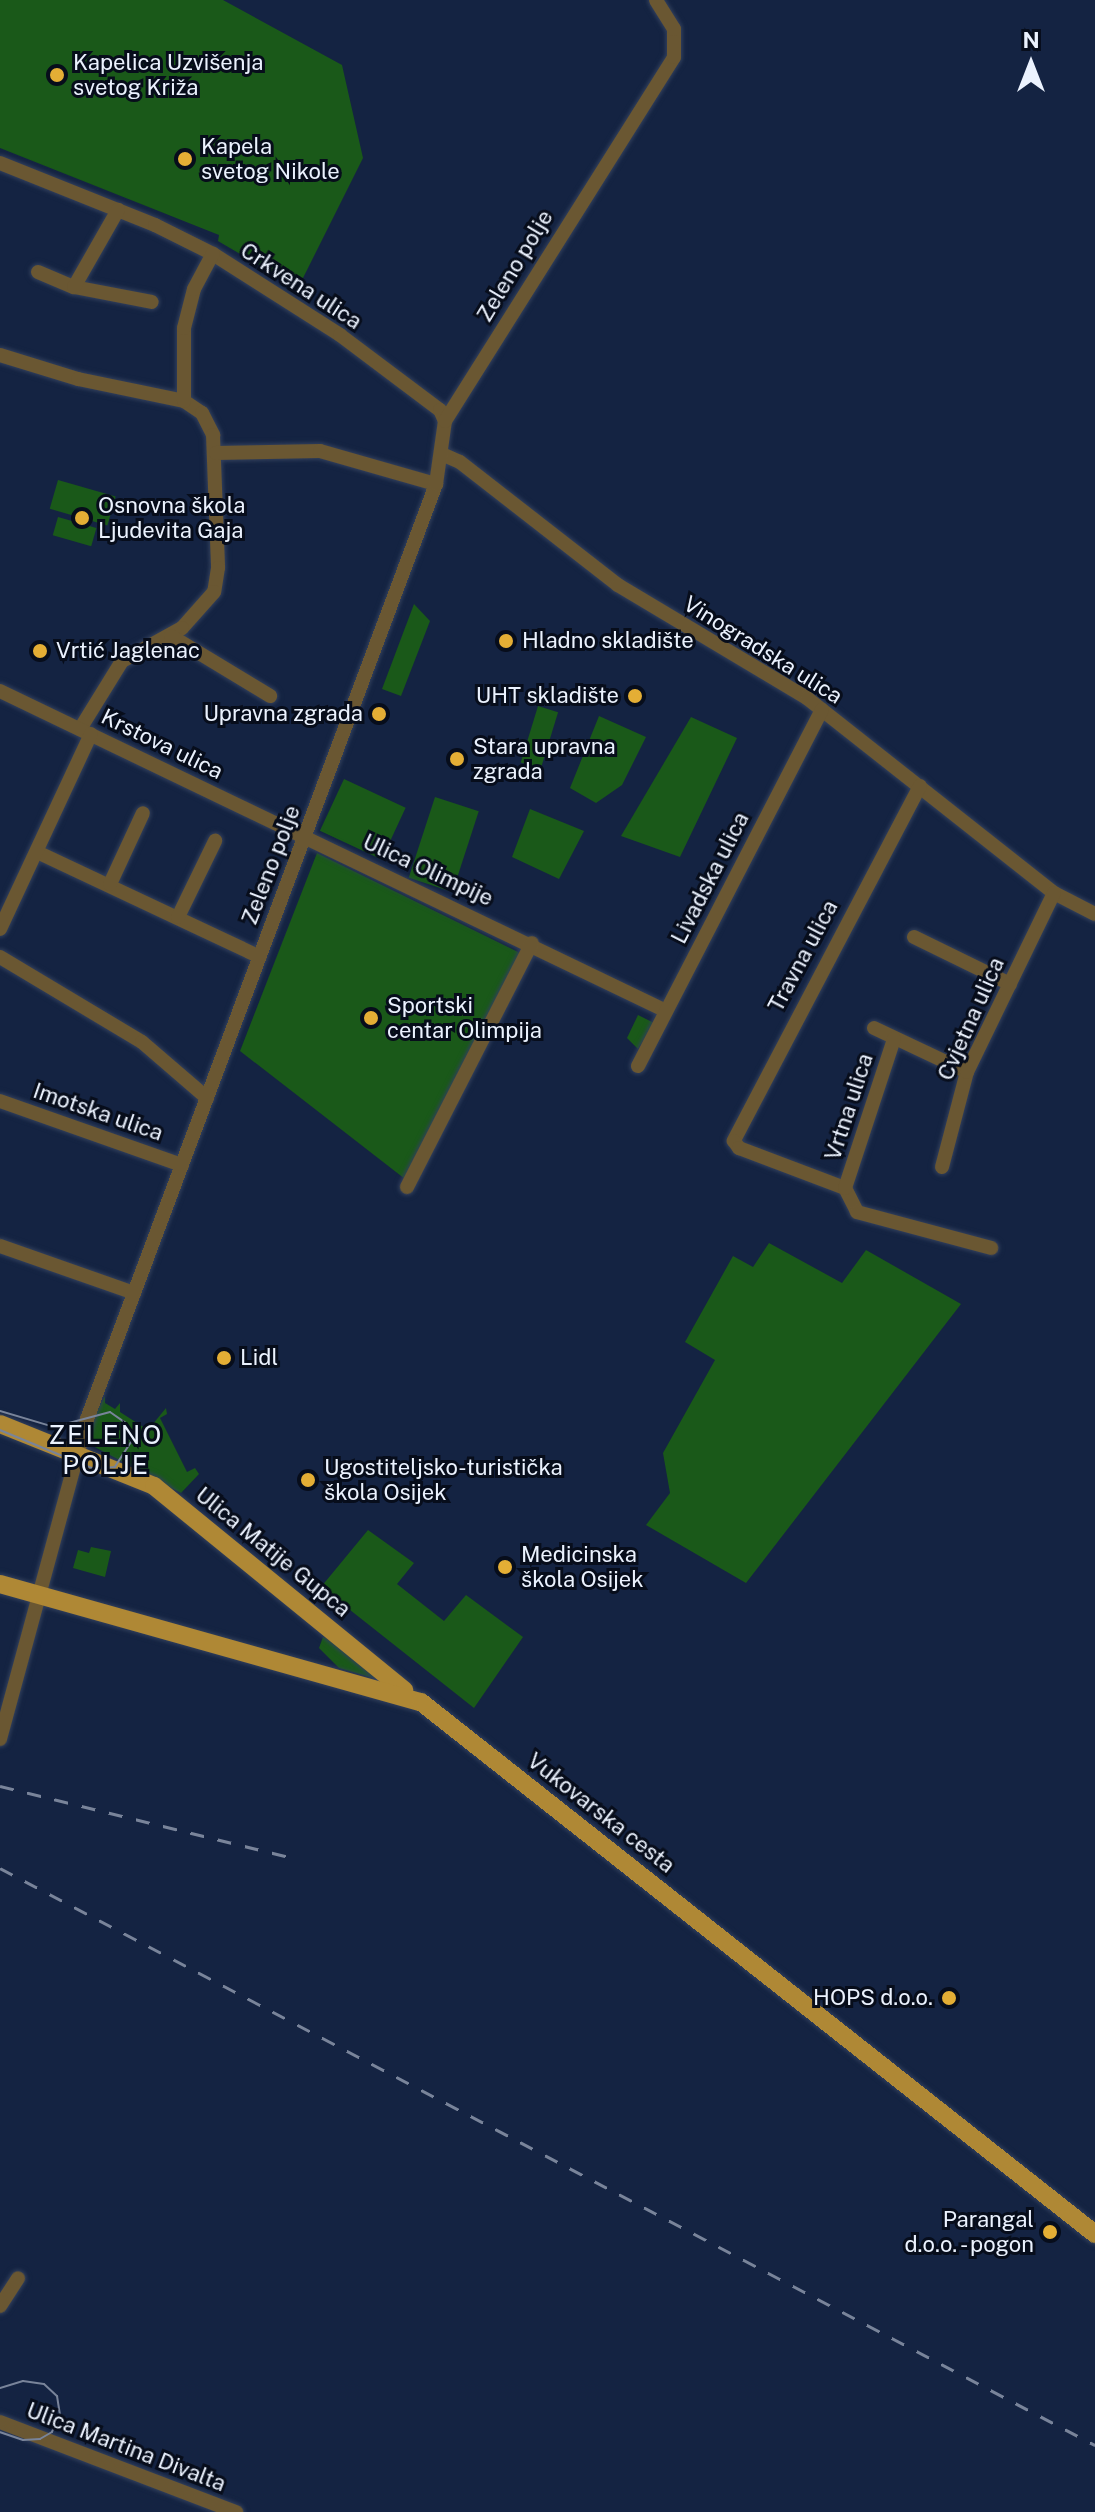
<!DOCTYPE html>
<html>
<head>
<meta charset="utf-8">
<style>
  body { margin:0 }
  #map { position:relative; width:1095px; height:2512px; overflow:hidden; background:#142342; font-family:"Public Sans",sans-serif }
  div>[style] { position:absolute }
  .green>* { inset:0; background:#1a5919; transform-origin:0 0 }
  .roads { filter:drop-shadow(0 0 2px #32405c) drop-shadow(0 0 2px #32405c) }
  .minor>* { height:14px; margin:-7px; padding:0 7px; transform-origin:7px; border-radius:7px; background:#6a5732 }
  .major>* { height:18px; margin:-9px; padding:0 9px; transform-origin:9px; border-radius:9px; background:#af8835 }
  .tram>* { height:2px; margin:-1px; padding:0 1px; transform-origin:1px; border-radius:1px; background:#79849a }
  .rail>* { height:3px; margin-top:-1.5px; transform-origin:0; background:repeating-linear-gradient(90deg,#79849a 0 14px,transparent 0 28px) }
  .dots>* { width:22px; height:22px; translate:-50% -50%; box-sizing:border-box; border:4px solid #070d1b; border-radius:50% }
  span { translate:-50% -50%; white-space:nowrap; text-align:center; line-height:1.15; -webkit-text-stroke:6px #070d1b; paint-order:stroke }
  .poi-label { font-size:22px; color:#ebf2fe }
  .left { translate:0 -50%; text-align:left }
  .right { translate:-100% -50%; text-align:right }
  .street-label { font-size:22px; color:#ebf2fe }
  .quarter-label { font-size:26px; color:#ebf2fe; letter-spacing:2px }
  .north { position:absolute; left:991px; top:24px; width:80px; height:80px; -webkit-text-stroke:6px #070d1b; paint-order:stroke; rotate:0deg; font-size:22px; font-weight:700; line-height:32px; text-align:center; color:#ebf2fe }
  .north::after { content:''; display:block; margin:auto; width:28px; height:36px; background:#ebf2fe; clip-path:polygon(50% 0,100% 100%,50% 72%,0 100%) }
</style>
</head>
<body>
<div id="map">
  <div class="green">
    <div style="clip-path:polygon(0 0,223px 0,342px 65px,363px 158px,298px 288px,218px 241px,219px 235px,0 148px)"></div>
    <div style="left:58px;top:480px;width:60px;height:30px;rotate:16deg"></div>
    <div style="left:58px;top:517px;width:40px;height:19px;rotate:16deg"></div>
    <div style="clip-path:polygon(414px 604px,430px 621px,401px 696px,382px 689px)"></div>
    <div style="left:538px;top:706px;width:21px;height:59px;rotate:17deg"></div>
    <div style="clip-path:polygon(599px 716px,646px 737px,622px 785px,596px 803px,570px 788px)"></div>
    <div style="clip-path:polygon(691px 717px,737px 738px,680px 857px,621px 836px)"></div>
    <div style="left:344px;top:779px;width:68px;height:57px;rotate:25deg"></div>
    <div style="left:435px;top:797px;width:46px;height:85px;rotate:18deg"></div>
    <div style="clip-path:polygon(530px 809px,584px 831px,559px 879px,512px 857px)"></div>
    <div style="clip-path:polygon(317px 853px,522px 954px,405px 1179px,240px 1051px)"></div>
    <div style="clip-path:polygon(638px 1015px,654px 1023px,638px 1049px,627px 1038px)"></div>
    <div style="clip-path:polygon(769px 1243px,842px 1283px,866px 1250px,961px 1304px,746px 1583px,646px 1525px,670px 1493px,663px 1453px,715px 1360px,685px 1342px,733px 1256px,753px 1267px)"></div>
    <div style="clip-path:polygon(105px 1396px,105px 1403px,115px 1409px,120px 1403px,120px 1412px,148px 1430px,166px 1408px,167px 1414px,160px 1418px,187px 1472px,195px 1468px,199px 1474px,181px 1493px,91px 1445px,87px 1430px)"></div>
    <div style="clip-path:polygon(368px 1530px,414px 1563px,397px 1584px,444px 1621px,466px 1595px,523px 1637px,474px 1708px,321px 1587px)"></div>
    <div style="clip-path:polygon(91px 1547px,111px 1551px,105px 1577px,73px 1568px,78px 1550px,89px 1553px)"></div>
    <div style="clip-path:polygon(323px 1637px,333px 1641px,383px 1681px,339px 1668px,319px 1648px)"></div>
  </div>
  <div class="roads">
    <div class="minor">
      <div style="left:0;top:163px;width:167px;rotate:21.8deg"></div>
      <div style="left:155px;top:225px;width:65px;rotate:26.6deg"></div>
      <div style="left:213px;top:254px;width:151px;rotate:32.5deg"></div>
      <div style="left:340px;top:335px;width:125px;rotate:36.9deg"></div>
      <div style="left:440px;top:410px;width:12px;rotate:66deg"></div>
      <div style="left:38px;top:272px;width:39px;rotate:23deg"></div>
      <div style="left:74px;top:287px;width:79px;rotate:10.9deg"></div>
      <div style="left:74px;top:287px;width:89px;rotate:-60.3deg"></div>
      <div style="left:0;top:355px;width:82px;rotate:17.1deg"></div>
      <div style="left:78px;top:379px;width:108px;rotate:11.7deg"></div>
      <div style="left:184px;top:401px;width:22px;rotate:34deg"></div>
      <div style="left:202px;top:413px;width:25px;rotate:63deg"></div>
      <div style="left:213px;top:435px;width:133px;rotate:87.8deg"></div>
      <div style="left:218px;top:568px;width:24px;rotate:99deg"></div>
      <div style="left:214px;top:592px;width:48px;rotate:131.6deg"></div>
      <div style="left:182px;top:628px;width:68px;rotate:151.2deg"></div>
      <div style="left:122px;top:661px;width:80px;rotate:121.7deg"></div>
      <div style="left:184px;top:401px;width:73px;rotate:-90deg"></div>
      <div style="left:184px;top:328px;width:40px;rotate:-75.6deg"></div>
      <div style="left:194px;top:289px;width:40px;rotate:-62deg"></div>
      <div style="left:216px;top:453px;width:104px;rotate:-1.1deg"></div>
      <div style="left:320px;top:451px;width:121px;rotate:15.9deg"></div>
      <div style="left:444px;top:455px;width:17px;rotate:24deg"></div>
      <div style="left:460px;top:462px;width:200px;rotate:37.9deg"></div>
      <div style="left:618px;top:585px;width:220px;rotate:30.9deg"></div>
      <div style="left:807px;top:698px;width:315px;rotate:38.3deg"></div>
      <div style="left:1054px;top:893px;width:46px;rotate:27.1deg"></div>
      <div style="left:171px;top:636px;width:116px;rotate:31.2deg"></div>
      <div style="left:0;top:691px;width:739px;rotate:25.66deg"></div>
      <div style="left:920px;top:786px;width:401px;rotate:117.7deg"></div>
      <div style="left:734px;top:1141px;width:9px;rotate:54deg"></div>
      <div style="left:739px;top:1148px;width:113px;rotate:20.7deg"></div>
      <div style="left:845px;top:1188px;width:27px;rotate:63deg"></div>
      <div style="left:857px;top:1212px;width:139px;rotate:15deg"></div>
      <div style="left:37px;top:852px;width:246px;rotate:25.2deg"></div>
      <div style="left:110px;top:884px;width:78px;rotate:-65.1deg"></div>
      <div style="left:178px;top:917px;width:85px;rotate:-64deg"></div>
      <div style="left:0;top:929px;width:215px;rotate:-65deg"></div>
      <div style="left:914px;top:937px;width:107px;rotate:26.1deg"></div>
      <div style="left:0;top:957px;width:165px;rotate:30.9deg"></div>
      <div style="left:142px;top:1042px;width:86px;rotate:40.7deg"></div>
      <div style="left:874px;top:1028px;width:103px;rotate:25.3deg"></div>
      <div style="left:638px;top:1066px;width:401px;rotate:-62.7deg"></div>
      <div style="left:0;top:1101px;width:193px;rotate:19.4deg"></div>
      <div style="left:942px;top:1167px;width:98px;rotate:-75.3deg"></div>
      <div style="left:967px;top:1072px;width:199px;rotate:-64.1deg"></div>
      <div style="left:407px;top:1187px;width:274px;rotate:-62.9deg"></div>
      <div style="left:845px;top:1188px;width:157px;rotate:-71.8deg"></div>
      <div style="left:0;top:1246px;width:142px;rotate:19.3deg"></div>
      <div style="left:0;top:1739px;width:332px;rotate:-74.8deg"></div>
      <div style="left:87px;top:1419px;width:998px;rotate:-69.53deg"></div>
      <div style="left:436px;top:484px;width:64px;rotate:-81.9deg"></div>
      <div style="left:445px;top:421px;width:430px;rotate:-57.8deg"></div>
      <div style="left:674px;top:57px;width:28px;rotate:-90deg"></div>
      <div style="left:674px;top:29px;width:34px;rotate:-122deg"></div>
      <div style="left:0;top:2306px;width:33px;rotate:-57deg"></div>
      <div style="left:0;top:2422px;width:253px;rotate:20.9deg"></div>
    </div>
    <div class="major">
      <div style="left:0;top:1424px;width:166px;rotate:21.9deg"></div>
      <div style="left:154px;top:1486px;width:323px;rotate:39.2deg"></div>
      <div style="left:0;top:1584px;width:437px;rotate:15.7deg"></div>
      <div style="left:421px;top:1702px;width:859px;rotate:38.28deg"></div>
    </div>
  </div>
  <div class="tram">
    <div style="left:0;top:1411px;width:56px;rotate:16.5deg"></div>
    <div style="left:54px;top:1427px;width:58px;rotate:-15deg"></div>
    <div style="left:110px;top:1412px;width:19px;rotate:35deg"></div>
    <div style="left:126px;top:1423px;width:20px;rotate:75deg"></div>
    <div style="left:131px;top:1442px;width:30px;rotate:123deg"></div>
    <div style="left:115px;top:1467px;width:21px;rotate:175deg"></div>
    <div style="left:94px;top:1469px;width:102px;rotate:-157.5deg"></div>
    <div style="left:0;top:2388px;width:24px;rotate:-17deg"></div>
    <div style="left:23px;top:2381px;width:21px;rotate:8deg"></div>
    <div style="left:44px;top:2384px;width:18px;rotate:43deg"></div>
    <div style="left:57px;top:2396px;width:20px;rotate:81deg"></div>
    <div style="left:60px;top:2416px;width:18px;rotate:117deg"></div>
    <div style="left:52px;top:2432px;width:14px;rotate:150deg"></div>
    <div style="left:40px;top:2439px;width:17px;rotate:177deg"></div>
    <div style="left:23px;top:2440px;width:24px;rotate:-161deg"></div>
  </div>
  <div class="rail">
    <div style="left:0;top:1786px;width:302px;rotate:13.8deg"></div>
    <div style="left:0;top:1868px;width:1238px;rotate:27.79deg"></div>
  </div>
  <div class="dots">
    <div style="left:57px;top:75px;background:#e4ae35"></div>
    <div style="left:185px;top:159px;background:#e4ae35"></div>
    <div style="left:82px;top:518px;background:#e4ae35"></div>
    <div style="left:506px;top:641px;background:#e4ae35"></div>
    <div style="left:40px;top:651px;background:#e4ae35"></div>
    <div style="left:635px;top:696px;background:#e4ae35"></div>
    <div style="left:379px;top:714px;background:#e4ae35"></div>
    <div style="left:457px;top:759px;background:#e4ae35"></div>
    <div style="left:371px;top:1018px;background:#e4ae35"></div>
    <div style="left:224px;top:1358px;background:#e4ae35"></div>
    <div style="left:308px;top:1480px;background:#e4ae35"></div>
    <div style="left:505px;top:1567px;background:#e4ae35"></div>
    <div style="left:949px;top:1998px;background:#e4ae35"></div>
    <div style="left:1050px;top:2232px;background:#e4ae35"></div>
  </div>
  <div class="poi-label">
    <span class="left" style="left:73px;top:75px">Kapelica Uzvišenja<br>svetog Križa</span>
    <span class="left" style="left:201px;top:159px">Kapela<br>svetog Nikole</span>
    <span class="left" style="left:98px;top:518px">Osnovna škola<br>Ljudevita Gaja</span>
    <span class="left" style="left:522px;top:641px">Hladno skladište</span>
    <span class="left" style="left:56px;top:651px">Vrtić Jaglenac</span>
    <span class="right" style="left:619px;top:696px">UHT skladište</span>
    <span class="right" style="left:363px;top:714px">Upravna zgrada</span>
    <span class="left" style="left:473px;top:759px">Stara upravna<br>zgrada</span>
    <span class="left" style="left:387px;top:1018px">Sportski<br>centar Olimpija</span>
    <span class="left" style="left:240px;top:1358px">Lidl</span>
    <span class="left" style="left:324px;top:1480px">Ugostiteljsko-turistička<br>škola Osijek</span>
    <span class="left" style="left:521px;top:1567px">Medicinska<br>škola Osijek</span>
    <span class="right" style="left:933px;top:1998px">HOPS d.o.o.</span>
    <span class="right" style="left:1034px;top:2232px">Parangal<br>d.o.o. - pogon</span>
  </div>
  <div class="street-label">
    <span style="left:515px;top:266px;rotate:-59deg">Zeleno polje</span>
    <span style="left:301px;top:286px;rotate:33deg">Crkvena ulica</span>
    <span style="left:763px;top:650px;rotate:32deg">Vinogradska ulica</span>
    <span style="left:162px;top:744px;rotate:26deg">Krstova ulica</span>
    <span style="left:271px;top:865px;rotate:-69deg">Zeleno polje</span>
    <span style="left:428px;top:870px;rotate:25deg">Ulica Olimpije</span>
    <span style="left:710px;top:878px;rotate:-63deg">Livadska ulica</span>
    <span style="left:803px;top:956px;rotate:-62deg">Travna ulica</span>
    <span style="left:971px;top:1019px;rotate:-66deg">Cvjetna ulica</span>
    <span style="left:849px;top:1107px;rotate:-72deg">Vrtna ulica</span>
    <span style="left:98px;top:1112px;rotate:19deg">Imotska ulica</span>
    <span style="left:273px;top:1552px;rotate:39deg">Ulica Matije Gupca</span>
    <span style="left:601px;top:1813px;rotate:38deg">Vukovarska cesta</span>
    <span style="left:126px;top:2447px;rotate:21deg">Ulica Martina Divalta</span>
  </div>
  <div class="quarter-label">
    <span style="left:106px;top:1450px">ZELENO<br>POLJE</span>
  </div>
  <div class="north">N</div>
</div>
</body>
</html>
